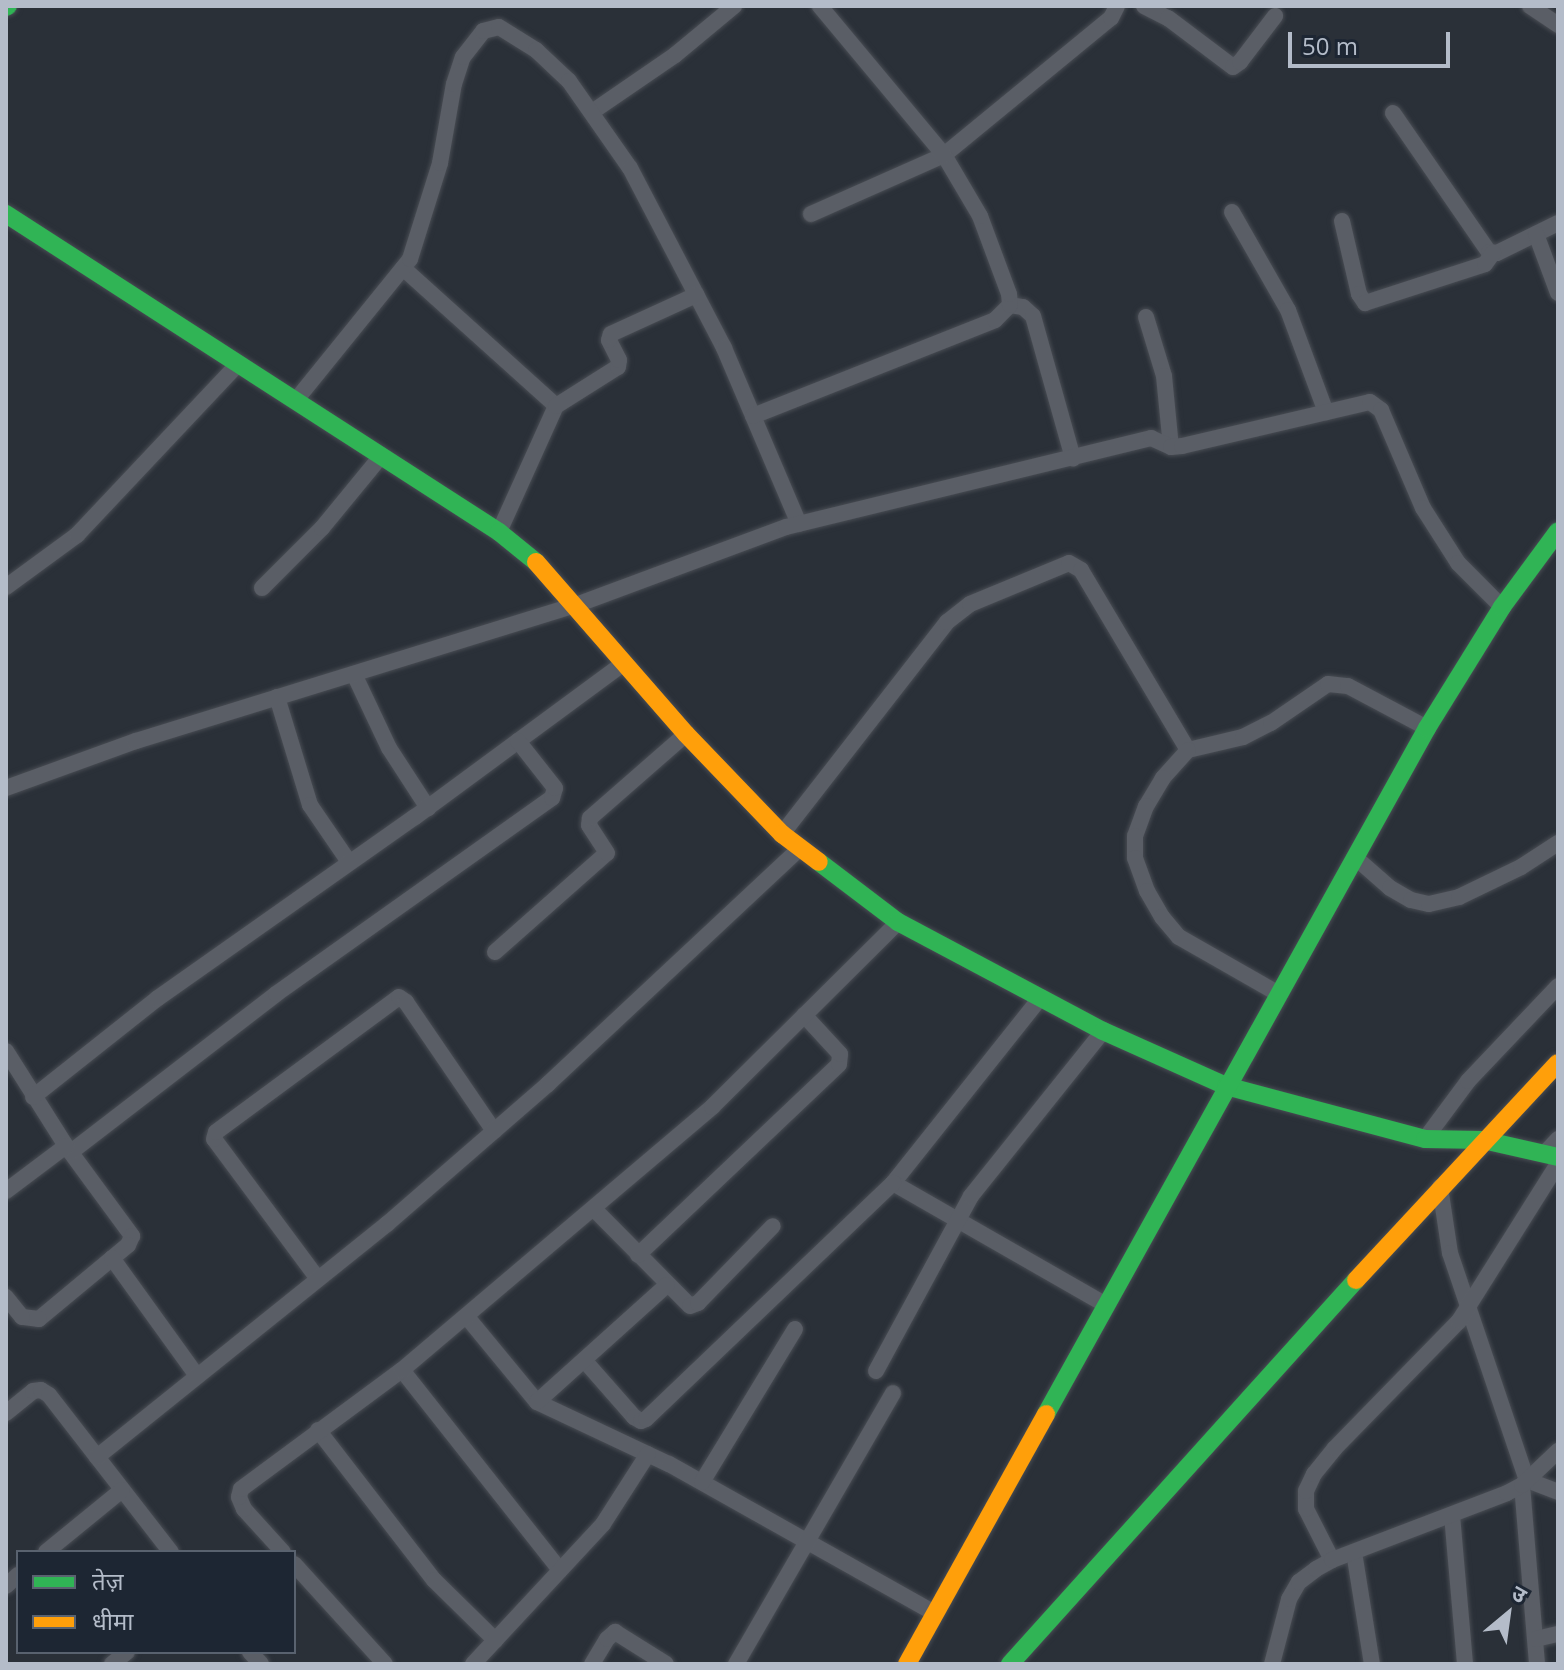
<!DOCTYPE html>
<html>
<head>
<meta charset="utf-8">
<style>
  body { margin:0 }
  #map { position:relative; width:1564px; height:1670px; overflow:hidden; background:#2a3038; font-family:"Open Sans","Noto Sans Devanagari",sans-serif }
  div>[style] { position:absolute }
  .roads { filter:drop-shadow(0 0 2px #484c53) drop-shadow(0 0 2px #484c53) }
  .street>* { height:16px; margin:-8px; padding:0 8px; transform-origin:8px; border-radius:8px; background:#5a5e66 }
  .fast>* { height:18px; margin:-9px; padding:0 9px; transform-origin:9px; border-radius:9px; background:#30b455 }
  .slow>* { height:18px; margin:-9px; padding:0 9px; transform-origin:9px; border-radius:9px; background:#ff9f0a }
  span { translate:-50% -50%; white-space:nowrap; text-align:center; line-height:1.15; -webkit-text-stroke:6px #1d2633; paint-order:stroke }
  .frame { position:absolute; inset:0; border:8px solid #b4bcc9; pointer-events:none }
  .legend { position:absolute; left:16px; top:1550px; width:280px; height:104px; box-sizing:border-box; background:#1d2633; border:2px solid #59626f; margin:0; padding:10px 14px; list-style:none; font-size:24px; color:#b4bcc9 }
  .legend li { display:flex; align-items:center; gap:16px; height:40px }
  .legend b { width:40px; border:2px solid #59626f }
  .north { position:absolute; left:1468px; top:1574px; width:80px; height:80px; -webkit-text-stroke:6px #1d2633; paint-order:stroke; rotate:29deg; font-size:22px; font-weight:700; line-height:32px; text-align:center; color:#b4bcc9 }
  .north::after { content:''; display:block; margin:auto; width:28px; height:36px; background:#b4bcc9; clip-path:polygon(50% 0,100% 100%,50% 72%,0 100%) }
  .scale { position:absolute; left:1288px; top:32px; width:162px; height:36px; box-sizing:border-box; border:4px solid #b4bcc9; border-top:0; padding-left:10px; font-size:24px; line-height:28px; white-space:nowrap; color:#b4bcc9; -webkit-text-stroke:6px #1d2633; paint-order:stroke }
</style>
</head>
<body>
<div id="map">
  <div class="roads">
    <div class="street">
      <div style="left:1144px;top:6px;width:27px;rotate:27deg"></div>
      <div style="left:1168px;top:18px;width:81px;rotate:37deg"></div>
      <div style="left:1233px;top:67px;width:9px;rotate:-36deg"></div>
      <div style="left:1240px;top:62px;width:58px;rotate:-52.7deg"></div>
      <div style="left:1530px;top:6px;width:34px;rotate:34deg"></div>
      <div style="left:592px;top:112px;width:101px;rotate:-34.5deg"></div>
      <div style="left:675px;top:55px;width:77px;rotate:-39.7deg"></div>
      <div style="left:1393px;top:113px;width:169px;rotate:55.4deg"></div>
      <div style="left:1489px;top:252px;width:8px;rotate:7deg"></div>
      <div style="left:1497px;top:253px;width:68px;rotate:-26.2deg"></div>
      <div style="left:1232px;top:212px;width:113px;rotate:60.3deg"></div>
      <div style="left:1288px;top:310px;width:109px;rotate:69.6deg"></div>
      <div style="left:811px;top:214px;width:145px;rotate:-23.9deg"></div>
      <div style="left:944px;top:155px;width:216px;rotate:-39.4deg"></div>
      <div style="left:1111px;top:18px;width:13px;rotate:-63deg"></div>
      <div style="left:1342px;top:221px;width:75px;rotate:76.9deg"></div>
      <div style="left:1359px;top:294px;width:11px;rotate:56deg"></div>
      <div style="left:1365px;top:303px;width:126px;rotate:-18deg"></div>
      <div style="left:1485px;top:264px;width:14px;rotate:-54deg"></div>
      <div style="left:1536px;top:234px;width:63px;rotate:69.6deg"></div>
      <div style="left:403px;top:268px;width:206px;rotate:42deg"></div>
      <div style="left:1010px;top:305px;width:13px;rotate:9deg"></div>
      <div style="left:1023px;top:307px;width:13px;rotate:42deg"></div>
      <div style="left:1033px;top:316px;width:148px;rotate:74.3deg"></div>
      <div style="left:1146px;top:317px;width:62px;rotate:73deg"></div>
      <div style="left:1164px;top:376px;width:71px;rotate:84.4deg"></div>
      <div style="left:296px;top:400px;width:181px;rotate:-51deg"></div>
      <div style="left:410px;top:259px;width:101px;rotate:-72.6deg"></div>
      <div style="left:440px;top:163px;width:80px;rotate:-80deg"></div>
      <div style="left:454px;top:84px;width:28px;rotate:-72deg"></div>
      <div style="left:463px;top:57px;width:33px;rotate:-52deg"></div>
      <div style="left:483px;top:31px;width:16px;rotate:-14deg"></div>
      <div style="left:499px;top:27px;width:44px;rotate:31.9deg"></div>
      <div style="left:536px;top:50px;width:45px;rotate:43.2deg"></div>
      <div style="left:569px;top:81px;width:106px;rotate:55deg"></div>
      <div style="left:630px;top:168px;width:203px;rotate:62.4deg"></div>
      <div style="left:724px;top:348px;width:191px;rotate:66.9deg"></div>
      <div style="left:753px;top:416px;width:260px;rotate:-21.6deg"></div>
      <div style="left:995px;top:320px;width:21px;rotate:-45deg"></div>
      <div style="left:1010px;top:305px;width:11px;rotate:-95deg"></div>
      <div style="left:1009px;top:294px;width:83px;rotate:-110.4deg"></div>
      <div style="left:980px;top:216px;width:71px;rotate:-120.5deg"></div>
      <div style="left:944px;top:155px;width:194px;rotate:-129.8deg"></div>
      <div style="left:499px;top:532px;width:138px;rotate:-65.7deg"></div>
      <div style="left:556px;top:406px;width:73px;rotate:-32.2deg"></div>
      <div style="left:618px;top:367px;width:7px;rotate:-82deg"></div>
      <div style="left:619px;top:360px;width:22px;rotate:-117deg"></div>
      <div style="left:609px;top:340px;width:6px;rotate:-72deg"></div>
      <div style="left:611px;top:334px;width:94px;rotate:-24.6deg"></div>
      <div style="left:6px;top:587px;width:88px;rotate:-36.2deg"></div>
      <div style="left:77px;top:535px;width:233px;rotate:-46.7deg"></div>
      <div style="left:262px;top:588px;width:85px;rotate:-45deg"></div>
      <div style="left:322px;top:528px;width:94px;rotate:-50.6deg"></div>
      <div style="left:354px;top:674px;width:82px;rotate:64.7deg"></div>
      <div style="left:389px;top:748px;width:72px;rotate:57deg"></div>
      <div style="left:277px;top:697px;width:113px;rotate:73deg"></div>
      <div style="left:310px;top:805px;width:69px;rotate:55.6deg"></div>
      <div style="left:1188px;top:750px;width:57px;rotate:-13.3deg"></div>
      <div style="left:1243px;top:737px;width:31px;rotate:-27deg"></div>
      <div style="left:1271px;top:723px;width:69px;rotate:-34.4deg"></div>
      <div style="left:1328px;top:684px;width:20px;rotate:6deg"></div>
      <div style="left:1348px;top:686px;width:89px;rotate:28deg"></div>
      <div style="left:6px;top:788px;width:138px;rotate:-19.9deg"></div>
      <div style="left:136px;top:741px;width:461px;rotate:-17.2deg"></div>
      <div style="left:576px;top:605px;width:224px;rotate:-20.4deg"></div>
      <div style="left:786px;top:527px;width:376px;rotate:-13.7deg"></div>
      <div style="left:1151px;top:438px;width:22px;rotate:24deg"></div>
      <div style="left:1171px;top:447px;width:11px;rotate:-5deg"></div>
      <div style="left:1182px;top:446px;width:193px;rotate:-13.2deg"></div>
      <div style="left:1370px;top:402px;width:14px;rotate:36deg"></div>
      <div style="left:1381px;top:410px;width:107px;rotate:66.8deg"></div>
      <div style="left:1423px;top:508px;width:65px;rotate:57.5deg"></div>
      <div style="left:1458px;top:563px;width:62px;rotate:45deg"></div>
      <div style="left:782px;top:834px;width:269px;rotate:-52.1deg"></div>
      <div style="left:947px;top:622px;width:29px;rotate:-38deg"></div>
      <div style="left:970px;top:604px;width:107px;rotate:-22.5deg"></div>
      <div style="left:1069px;top:563px;width:14px;rotate:30deg"></div>
      <div style="left:1081px;top:570px;width:209px;rotate:59.3deg"></div>
      <div style="left:1188px;top:750px;width:38px;rotate:132deg"></div>
      <div style="left:1163px;top:778px;width:33px;rotate:121deg"></div>
      <div style="left:1146px;top:806px;width:32px;rotate:110deg"></div>
      <div style="left:1135px;top:836px;width:22px;rotate:90deg"></div>
      <div style="left:1135px;top:858px;width:35px;rotate:70deg"></div>
      <div style="left:1147px;top:891px;width:30px;rotate:60deg"></div>
      <div style="left:1162px;top:917px;width:26px;rotate:50deg"></div>
      <div style="left:1179px;top:937px;width:115px;rotate:29.7deg"></div>
      <div style="left:1357px;top:859px;width:44px;rotate:41.3deg"></div>
      <div style="left:1390px;top:888px;width:24px;rotate:30deg"></div>
      <div style="left:1411px;top:900px;width:18px;rotate:13deg"></div>
      <div style="left:1429px;top:904px;width:31px;rotate:-13deg"></div>
      <div style="left:1459px;top:897px;width:69px;rotate:-25.8deg"></div>
      <div style="left:1521px;top:867px;width:44px;rotate:-33deg"></div>
      <div style="left:495px;top:952px;width:149px;rotate:-41.5deg"></div>
      <div style="left:607px;top:853px;width:33px;rotate:-123deg"></div>
      <div style="left:589px;top:825px;width:7px;rotate:-82deg"></div>
      <div style="left:590px;top:818px;width:128px;rotate:-41.2deg"></div>
      <div style="left:1041px;top:997px;width:238px;rotate:128.5deg"></div>
      <div style="left:893px;top:1183px;width:245px;rotate:29.8deg"></div>
      <div style="left:6px;top:1051px;width:112px;rotate:57.7deg"></div>
      <div style="left:66px;top:1146px;width:112px;rotate:53.7deg"></div>
      <div style="left:132px;top:1236px;width:10px;rotate:114deg"></div>
      <div style="left:128px;top:1245px;width:116px;rotate:140.3deg"></div>
      <div style="left:39px;top:1319px;width:17px;rotate:-173deg"></div>
      <div style="left:22px;top:1317px;width:26px;rotate:-129deg"></div>
      <div style="left:33px;top:1097px;width:159px;rotate:-38.4deg"></div>
      <div style="left:158px;top:998px;width:314px;rotate:-35.2deg"></div>
      <div style="left:415px;top:817px;width:260px;rotate:-36.4deg"></div>
      <div style="left:1425px;top:1139px;width:72px;rotate:-53.4deg"></div>
      <div style="left:1468px;top:1081px;width:131px;rotate:-46.5deg"></div>
      <div style="left:71px;top:1152px;width:259px;rotate:-37.6deg"></div>
      <div style="left:276px;top:994px;width:339px;rotate:-35.4deg"></div>
      <div style="left:552px;top:798px;width:10px;rotate:-73deg"></div>
      <div style="left:555px;top:788px;width:60px;rotate:-128.2deg"></div>
      <div style="left:1544px;top:1154px;width:21px;rotate:-47deg"></div>
      <div style="left:1440px;top:1187px;width:67px;rotate:81.4deg"></div>
      <div style="left:1450px;top:1253px;width:240px;rotate:71.3deg"></div>
      <div style="left:1527px;top:1480px;width:33px;rotate:21deg"></div>
      <div style="left:6px;top:1191px;width:75px;rotate:-36.9deg"></div>
      <div style="left:594px;top:1209px;width:136px;rotate:45.3deg"></div>
      <div style="left:690px;top:1306px;width:9px;rotate:-21deg"></div>
      <div style="left:698px;top:1303px;width:107px;rotate:-45.8deg"></div>
      <div style="left:638px;top:1255px;width:277px;rotate:-43.5deg"></div>
      <div style="left:839px;top:1064px;width:10px;rotate:-84deg"></div>
      <div style="left:840px;top:1054px;width:53px;rotate:-132.7deg"></div>
      <div style="left:112px;top:1258px;width:145px;rotate:54.2deg"></div>
      <div style="left:318px;top:1279px;width:174px;rotate:-126.6deg"></div>
      <div style="left:214px;top:1139px;width:7px;rotate:-74deg"></div>
      <div style="left:216px;top:1132px;width:227px;rotate:-36.4deg"></div>
      <div style="left:399px;top:997px;width:9px;rotate:36deg"></div>
      <div style="left:406px;top:1002px;width:156px;rotate:55.7deg"></div>
      <div style="left:467px;top:1317px;width:110px;rotate:50.5deg"></div>
      <div style="left:537px;top:1402px;width:146px;rotate:25.2deg"></div>
      <div style="left:669px;top:1464px;width:304px;rotate:29.3deg"></div>
      <div style="left:584px;top:1360px;width:76px;rotate:48.7deg"></div>
      <div style="left:634px;top:1417px;width:8px;rotate:30deg"></div>
      <div style="left:641px;top:1421px;width:5px;rotate:-22deg"></div>
      <div style="left:646px;top:1419px;width:342px;rotate:-43.7deg"></div>
      <div style="left:402px;top:1370px;width:255px;rotate:51.7deg"></div>
      <div style="left:876px;top:1371px;width:199px;rotate:-61.5deg"></div>
      <div style="left:971px;top:1196px;width:211px;rotate:-51.3deg"></div>
      <div style="left:537px;top:1402px;width:175px;rotate:-42deg"></div>
      <div style="left:6px;top:1413px;width:35px;rotate:-39deg"></div>
      <div style="left:33px;top:1391px;width:8px;rotate:-7deg"></div>
      <div style="left:41px;top:1390px;width:9px;rotate:32deg"></div>
      <div style="left:49px;top:1395px;width:199px;rotate:52.2deg"></div>
      <div style="left:318px;top:1430px;width:190px;rotate:52.3deg"></div>
      <div style="left:434px;top:1580px;width:86px;rotate:44.5deg"></div>
      <div style="left:97px;top:1457px;width:372px;rotate:-38.8deg"></div>
      <div style="left:387px;top:1224px;width:213px;rotate:-41deg"></div>
      <div style="left:548px;top:1084px;width:344px;rotate:-43.1deg"></div>
      <div style="left:702px;top:1482px;width:179px;rotate:-58.7deg"></div>
      <div style="left:1522px;top:1485px;width:180px;rotate:85.2deg"></div>
      <div style="left:1452px;top:1515px;width:150px;rotate:85deg"></div>
      <div style="left:46px;top:1552px;width:98px;rotate:-39.2deg"></div>
      <div style="left:283px;top:1552px;width:58px;rotate:-132.2deg"></div>
      <div style="left:244px;top:1509px;width:13px;rotate:-113deg"></div>
      <div style="left:239px;top:1497px;width:8px;rotate:-76deg"></div>
      <div style="left:241px;top:1489px;width:200px;rotate:-36.5deg"></div>
      <div style="left:402px;top:1370px;width:407px;rotate:-40.3deg"></div>
      <div style="left:712px;top:1107px;width:262px;rotate:-44.8deg"></div>
      <div style="left:1354px;top:1552px;width:113px;rotate:80.9deg"></div>
      <div style="left:1332px;top:1560px;width:57px;rotate:-117deg"></div>
      <div style="left:1306px;top:1509px;width:18px;rotate:-90deg"></div>
      <div style="left:1306px;top:1491px;width:19px;rotate:-65deg"></div>
      <div style="left:1314px;top:1474px;width:33px;rotate:-51deg"></div>
      <div style="left:1335px;top:1448px;width:177px;rotate:-45.7deg"></div>
      <div style="left:1459px;top:1321px;width:186px;rotate:-57.8deg"></div>
      <div style="left:294px;top:1564px;width:135px;rotate:47.7deg"></div>
      <div style="left:6px;top:1586px;width:16px;rotate:-43deg"></div>
      <div style="left:1536px;top:1639px;width:23px;rotate:-13deg"></div>
      <div style="left:250px;top:1652px;width:16px;rotate:47deg"></div>
      <div style="left:112px;top:1664px;width:19px;rotate:-39deg"></div>
      <div style="left:473px;top:1664px;width:191px;rotate:-47.1deg"></div>
      <div style="left:603px;top:1524px;width:83px;rotate:-57.3deg"></div>
      <div style="left:592px;top:1664px;width:29px;rotate:-59deg"></div>
      <div style="left:607px;top:1639px;width:11px;rotate:-41deg"></div>
      <div style="left:615px;top:1632px;width:60px;rotate:32.1deg"></div>
      <div style="left:736px;top:1664px;width:313px;rotate:-59.9deg"></div>
      <div style="left:1272px;top:1664px;width:67px;rotate:-75.3deg"></div>
      <div style="left:1289px;top:1599px;width:20px;rotate:-60deg"></div>
      <div style="left:1299px;top:1582px;width:21px;rotate:-37deg"></div>
      <div style="left:1316px;top:1569px;width:18px;rotate:-29deg"></div>
      <div style="left:1332px;top:1560px;width:187px;rotate:-20.9deg"></div>
      <div style="left:1507px;top:1493px;width:17px;rotate:-28deg"></div>
      <div style="left:1522px;top:1485px;width:50px;rotate:-43.4deg"></div>
    </div>
    <div class="fast">
      <div style="left:6px;top:7px;width:2px;rotate:-27deg"></div>
      <div style="left:6px;top:214px;width:587px;rotate:32.82deg"></div>
      <div style="left:499px;top:532px;width:48px;rotate:39deg"></div>
      <div style="left:819px;top:862px;width:99px;rotate:37.2deg"></div>
      <div style="left:898px;top:922px;width:232px;rotate:28deg"></div>
      <div style="left:1103px;top:1031px;width:135px;rotate:24.1deg"></div>
      <div style="left:1226px;top:1086px;width:206px;rotate:14.9deg"></div>
      <div style="left:1425px;top:1139px;width:58px;rotate:1deg"></div>
      <div style="left:1483px;top:1140px;width:77px;rotate:12.8deg"></div>
      <div style="left:1046px;top:1414px;width:785px;rotate:-60.95deg"></div>
      <div style="left:1427px;top:728px;width:142px;rotate:-58.2deg"></div>
      <div style="left:1502px;top:607px;width:94px;rotate:-53.6deg"></div>
      <div style="left:1010px;top:1664px;width:517px;rotate:-47.98deg"></div>
    </div>
    <div class="slow">
      <div style="left:536px;top:562px;width:228px;rotate:48.9deg"></div>
      <div style="left:686px;top:734px;width:139px;rotate:46.2deg"></div>
      <div style="left:782px;top:834px;width:46px;rotate:37.1deg"></div>
      <div style="left:1356px;top:1280px;width:296px;rotate:-47.1deg"></div>
      <div style="left:907px;top:1664px;width:286px;rotate:-60.9deg"></div>
    </div>
  </div>
  <div class="frame"></div>
  <ul class="legend">
  <li><b style="height:10px;background:#30b455"></b>तेज़</li>
  <li><b style="height:10px;background:#ff9f0a"></b>धीमा</li>
  </ul>
  <div class="north">उ</div>
  <div class="scale">50 m</div>
</div>
</body>
</html>
